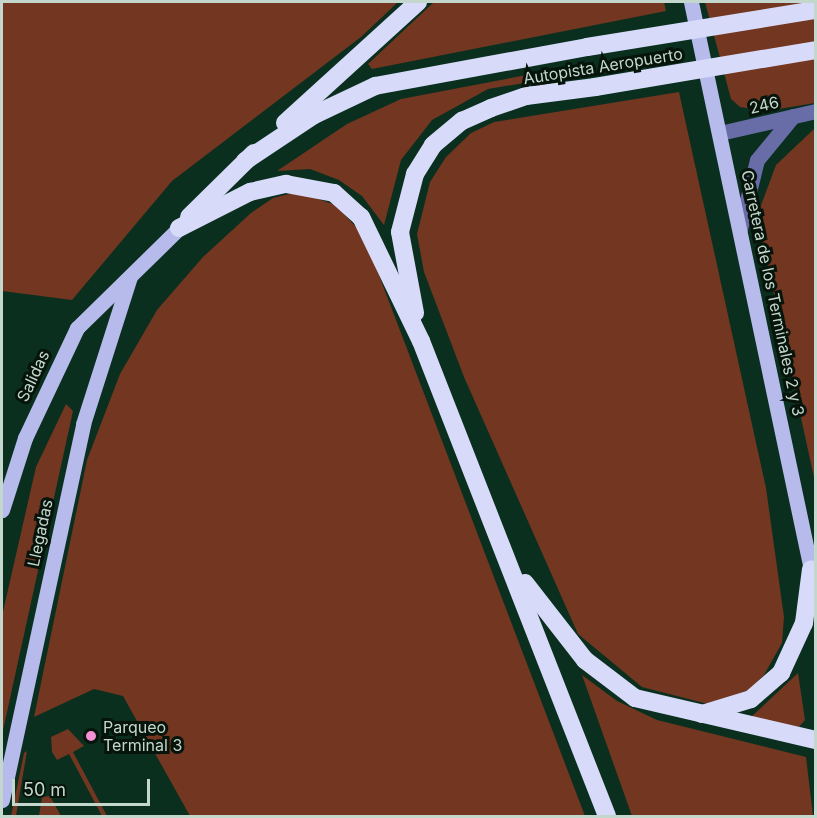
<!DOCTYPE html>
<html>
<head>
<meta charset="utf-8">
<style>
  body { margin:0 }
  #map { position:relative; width:817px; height:818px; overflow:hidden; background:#0a2f1e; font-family:Inter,sans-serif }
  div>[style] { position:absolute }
  .green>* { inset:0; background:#723621 }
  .minor>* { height:15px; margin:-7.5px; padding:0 7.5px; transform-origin:7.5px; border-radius:7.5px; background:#686da8 }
  .major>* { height:15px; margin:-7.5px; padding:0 7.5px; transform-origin:7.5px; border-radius:7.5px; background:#b6bbec }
  .highway>* { height:18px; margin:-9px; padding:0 9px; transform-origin:9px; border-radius:9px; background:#d7dbf9 }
  .highway-bridge>* { height:18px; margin:-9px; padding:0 9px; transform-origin:9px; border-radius:9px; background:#d7dbf9 }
  .dots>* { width:16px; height:16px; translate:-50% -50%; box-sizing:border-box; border:3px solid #06140c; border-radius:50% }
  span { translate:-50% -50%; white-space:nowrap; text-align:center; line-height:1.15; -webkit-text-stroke:6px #06140c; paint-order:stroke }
  .street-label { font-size:16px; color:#c4d7cc }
  .poi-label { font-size:16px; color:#c4d7cc }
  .left { translate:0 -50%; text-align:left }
  .frame { position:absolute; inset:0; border:3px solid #c4d7cc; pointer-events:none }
  .scale { position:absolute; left:12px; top:779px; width:138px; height:27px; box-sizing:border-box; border:3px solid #c4d7cc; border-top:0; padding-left:8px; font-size:18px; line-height:21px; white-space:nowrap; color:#c4d7cc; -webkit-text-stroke:4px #06140c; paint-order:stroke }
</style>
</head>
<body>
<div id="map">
  <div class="green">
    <div style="clip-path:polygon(2px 2px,398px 2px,361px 37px,172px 181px,72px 300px,2px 291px)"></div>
    <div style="clip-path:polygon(434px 2px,664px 2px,666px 11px,372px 69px,368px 64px)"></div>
    <div style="clip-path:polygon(705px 2px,815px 2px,815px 103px,766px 111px,740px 107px,731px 99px)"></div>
    <div style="clip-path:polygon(589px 63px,589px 72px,488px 89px,432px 120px,401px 160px,384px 225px,362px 196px,339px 180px,310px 169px,277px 171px,347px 124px,401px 99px)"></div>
    <div style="clip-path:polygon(679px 92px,766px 488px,784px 617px,782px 643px,764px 675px,749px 690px,708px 704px,642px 687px,578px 634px,464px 377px,424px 272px,417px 234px,430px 182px,446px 157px,471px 133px,494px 122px)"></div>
    <div style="clip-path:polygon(815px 128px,816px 128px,815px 482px,757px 216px,776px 165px)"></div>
    <div style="clip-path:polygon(297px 192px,336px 205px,364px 236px,585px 816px,190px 816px,123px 696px,94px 689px,34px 717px,87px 460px,120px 374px,157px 310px,203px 257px,251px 213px,273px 198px)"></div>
    <div style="clip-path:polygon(66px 404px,73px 411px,2px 735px,2px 616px,36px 467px)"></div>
    <div style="clip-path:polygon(798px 673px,805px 720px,799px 727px,750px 718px)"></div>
    <div style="clip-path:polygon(582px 675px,617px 701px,657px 720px,806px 757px,813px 816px,632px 816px)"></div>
    <div style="clip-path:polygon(68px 729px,84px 746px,73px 752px,107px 816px,102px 816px,69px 754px,57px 760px,52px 752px,51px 737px)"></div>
    <div style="clip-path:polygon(27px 751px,16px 816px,11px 816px,24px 753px)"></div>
    <div style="clip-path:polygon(50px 796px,61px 816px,39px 816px,42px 797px)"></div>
  </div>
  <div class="minor">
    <div style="left:720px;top:133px;width:98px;rotate:-12.9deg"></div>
    <div style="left:740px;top:229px;width:71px;rotate:-76.2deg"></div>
    <div style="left:757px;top:160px;width:57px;rotate:-50.7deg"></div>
  </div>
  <div class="major">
    <div style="left:691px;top:2px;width:590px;rotate:78.06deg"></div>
    <div style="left:2px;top:510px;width:76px;rotate:-72.3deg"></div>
    <div style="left:25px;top:438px;width:122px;rotate:-64.7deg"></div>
    <div style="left:77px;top:328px;width:143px;rotate:-44.4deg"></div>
    <div style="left:2px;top:800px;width:385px;rotate:-77.8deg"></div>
    <div style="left:83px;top:424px;width:154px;rotate:-72.3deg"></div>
  </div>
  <div class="highway">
    <div style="left:285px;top:123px;width:180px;rotate:-42.3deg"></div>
    <div style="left:245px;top:161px;width:83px;rotate:-33.7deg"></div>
    <div style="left:314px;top:115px;width:68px;rotate:-25.4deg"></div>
    <div style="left:375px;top:86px;width:216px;rotate:-10.4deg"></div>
    <div style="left:189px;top:217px;width:91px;rotate:-44.6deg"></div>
    <div style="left:179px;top:228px;width:80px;rotate:-26.9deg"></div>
    <div style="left:250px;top:192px;width:37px;rotate:-13deg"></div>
    <div style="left:286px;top:184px;width:49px;rotate:10.6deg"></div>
    <div style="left:334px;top:193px;width:36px;rotate:42deg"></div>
    <div style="left:361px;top:217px;width:138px;rotate:64.2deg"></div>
    <div style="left:421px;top:341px;width:510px;rotate:68.62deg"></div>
    <div style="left:415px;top:313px;width:82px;rotate:-100.5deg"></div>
    <div style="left:400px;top:232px;width:60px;rotate:-75.5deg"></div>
    <div style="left:415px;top:174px;width:34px;rotate:-58deg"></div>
    <div style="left:433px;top:145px;width:38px;rotate:-40deg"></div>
    <div style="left:462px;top:121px;width:32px;rotate:-24deg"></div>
    <div style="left:491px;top:108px;width:37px;rotate:-19deg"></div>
    <div style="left:526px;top:96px;width:70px;rotate:-7.4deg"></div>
    <div style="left:525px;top:583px;width:98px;rotate:52.1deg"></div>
    <div style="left:585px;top:660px;width:63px;rotate:37.2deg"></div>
    <div style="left:635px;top:698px;width:186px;rotate:13.1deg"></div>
    <div style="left:702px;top:714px;width:51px;rotate:-17deg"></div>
    <div style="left:751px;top:699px;width:40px;rotate:-41deg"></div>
    <div style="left:781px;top:673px;width:55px;rotate:-65.3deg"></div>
    <div style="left:804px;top:623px;width:54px;rotate:-82.6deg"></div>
  </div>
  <div class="highway-bridge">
    <div style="left:587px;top:47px;width:232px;rotate:-9.2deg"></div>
    <div style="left:595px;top:87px;width:224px;rotate:-9.5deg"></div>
  </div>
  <div class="dots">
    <div style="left:91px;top:736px;background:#f391d5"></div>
  </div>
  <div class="street-label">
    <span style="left:603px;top:66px;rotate:-9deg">Autopista Aeropuerto</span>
    <span style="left:764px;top:105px;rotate:-13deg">246</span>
    <span style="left:773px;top:293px;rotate:78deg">Carretera de los Terminales 2 y 3</span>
    <span style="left:33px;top:376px;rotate:-65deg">Salidas</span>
    <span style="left:40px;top:533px;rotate:-78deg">Llegadas</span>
  </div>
  <div class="poi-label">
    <span class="left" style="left:103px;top:736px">Parqueo<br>Terminal 3</span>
  </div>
  <div class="frame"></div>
  <div class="scale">50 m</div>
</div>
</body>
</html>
